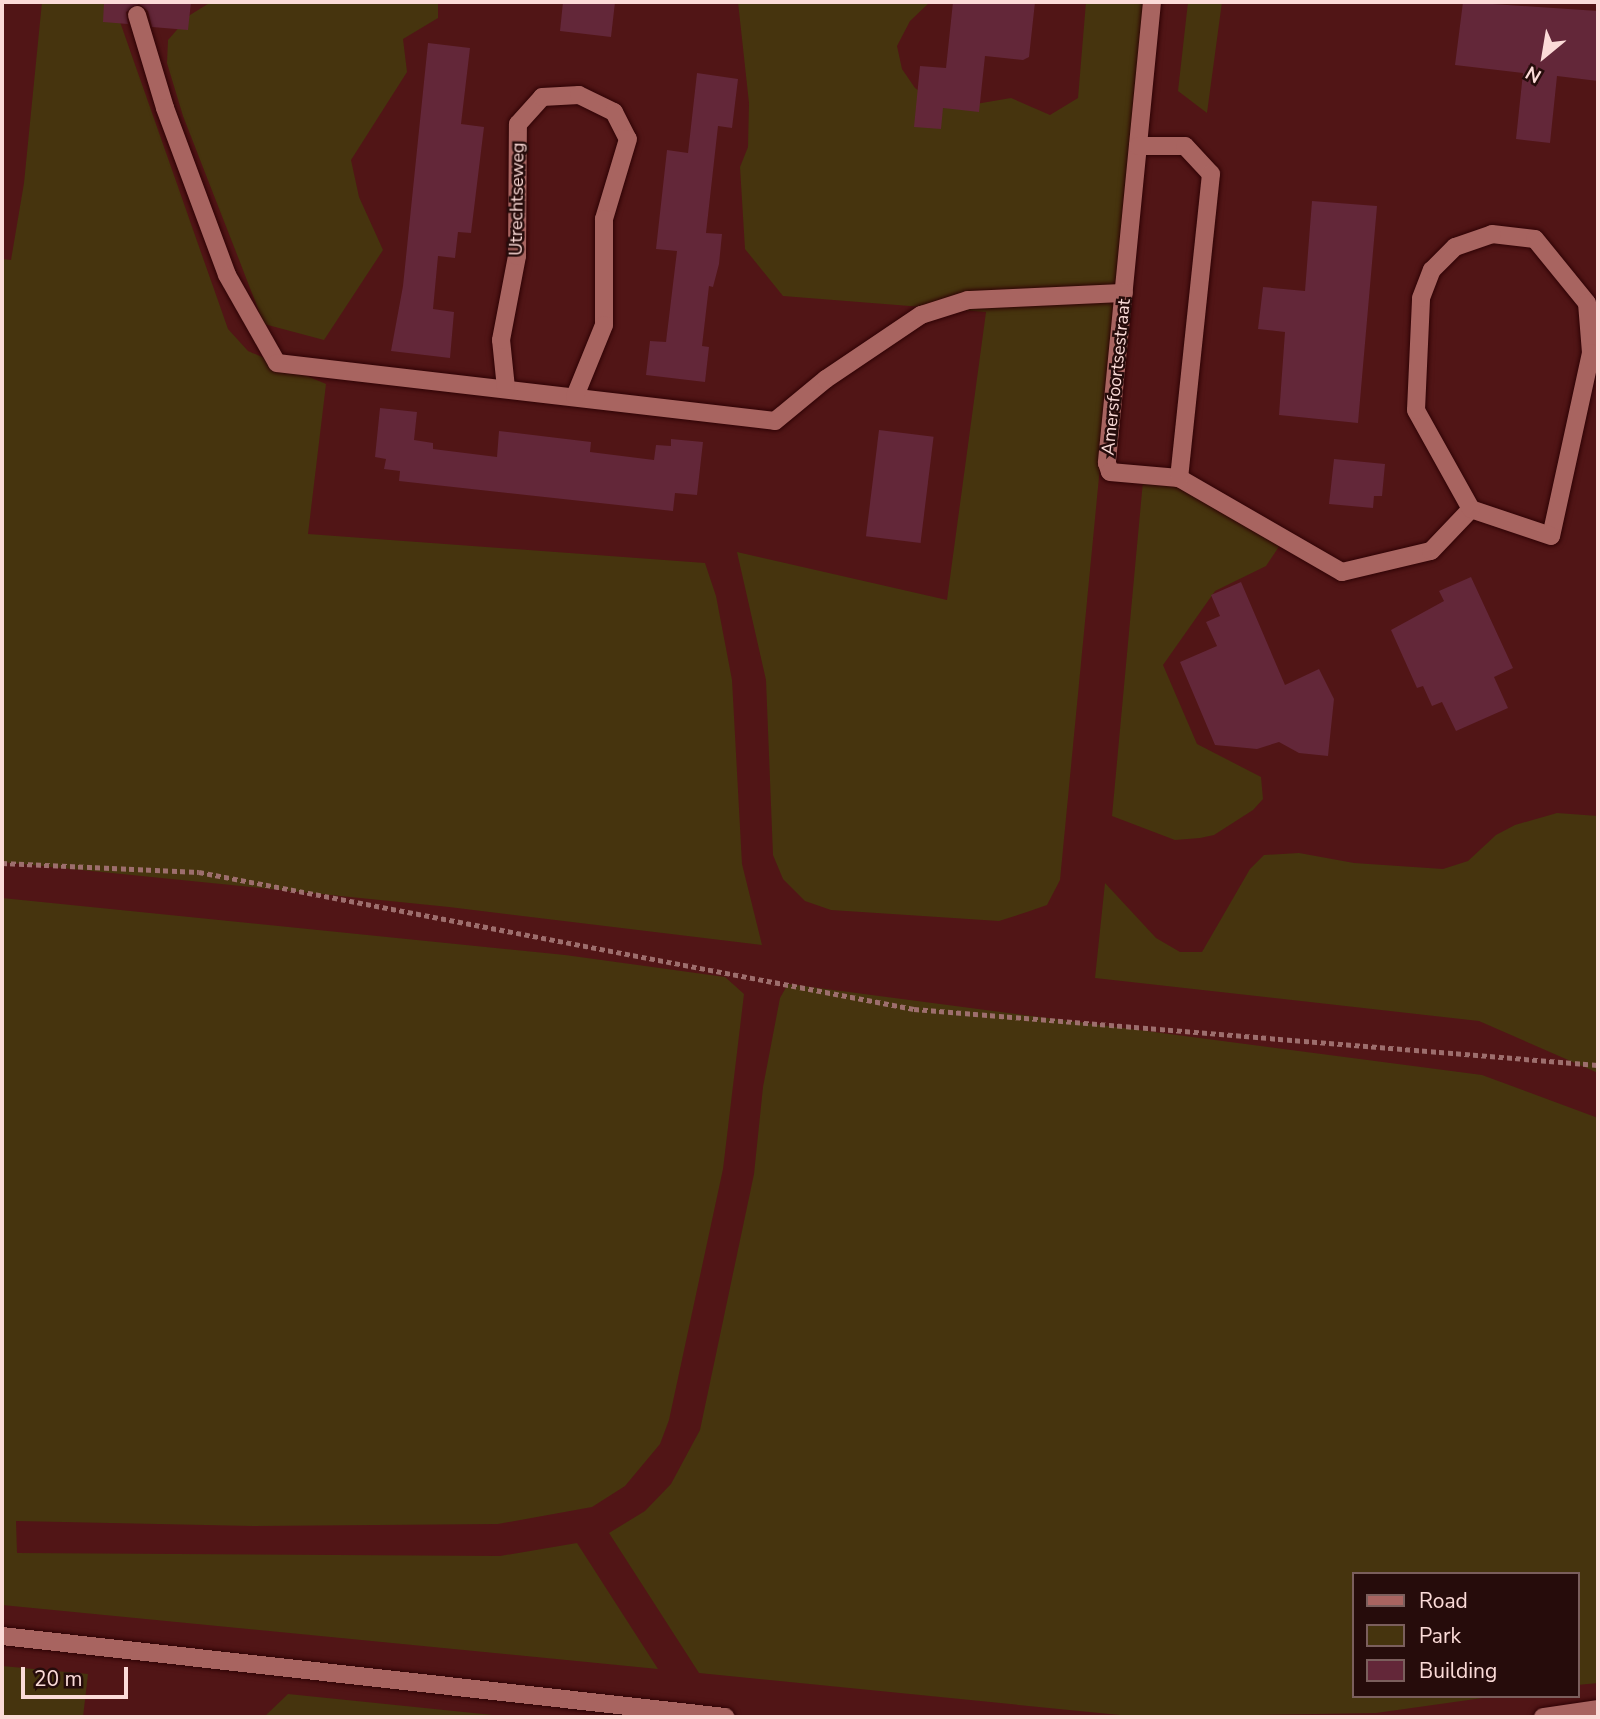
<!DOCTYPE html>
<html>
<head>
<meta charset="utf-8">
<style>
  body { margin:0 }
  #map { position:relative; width:1600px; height:1719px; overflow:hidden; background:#511516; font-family:"Nunito Sans",sans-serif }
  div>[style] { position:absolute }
  .green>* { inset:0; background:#46340e }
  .building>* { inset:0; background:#632739; transform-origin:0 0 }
  .path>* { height:4.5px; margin-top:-2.25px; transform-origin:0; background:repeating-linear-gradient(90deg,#9d6e6d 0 5px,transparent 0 8.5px) }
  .roads { filter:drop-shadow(0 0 2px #2e0305) drop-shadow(0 0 2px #2e0305) }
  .minor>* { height:18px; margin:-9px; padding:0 9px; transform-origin:9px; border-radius:9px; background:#a86460 }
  span { translate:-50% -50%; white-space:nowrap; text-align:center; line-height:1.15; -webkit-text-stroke:5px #260c0b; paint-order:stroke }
  .street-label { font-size:18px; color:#fbdbd8 }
  .frame { position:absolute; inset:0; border:4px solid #fbdbd8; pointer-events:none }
  .legend { position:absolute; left:1352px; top:1572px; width:228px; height:126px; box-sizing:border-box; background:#260c0b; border:2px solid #7b5f5d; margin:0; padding:9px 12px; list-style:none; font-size:21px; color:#fbdbd8 }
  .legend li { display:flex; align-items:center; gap:14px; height:35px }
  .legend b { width:35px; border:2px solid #7b5f5d }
  .north { position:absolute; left:1509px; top:21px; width:70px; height:70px; -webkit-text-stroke:5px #260c0b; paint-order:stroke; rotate:210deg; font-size:19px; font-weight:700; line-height:28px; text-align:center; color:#fbdbd8 }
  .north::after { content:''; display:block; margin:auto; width:24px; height:32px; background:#fbdbd8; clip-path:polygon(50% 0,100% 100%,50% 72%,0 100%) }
  .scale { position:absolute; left:21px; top:1667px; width:107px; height:32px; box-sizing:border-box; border:4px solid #fbdbd8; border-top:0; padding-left:9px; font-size:21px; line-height:24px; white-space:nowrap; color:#fbdbd8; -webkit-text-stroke:5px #260c0b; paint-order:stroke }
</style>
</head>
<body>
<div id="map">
  <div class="green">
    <div style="clip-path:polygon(42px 2px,113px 2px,228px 329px,248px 351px,326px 384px,308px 534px,705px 563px,716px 596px,732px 680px,742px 864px,762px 945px,449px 907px,2px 862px,2px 259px,11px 260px,24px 183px)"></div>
    <div style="clip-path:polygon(211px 2px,438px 2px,438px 18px,403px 39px,407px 72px,351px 160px,359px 197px,383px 250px,324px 340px,264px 324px,183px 116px,167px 63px,168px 40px,190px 15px)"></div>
    <div style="clip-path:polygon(738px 2px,930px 2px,910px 21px,897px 46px,902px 69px,915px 88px,930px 98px,964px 106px,1011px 98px,1050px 115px,1078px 98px,1086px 2px,1145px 2px,1060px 880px,1047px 905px,1027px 912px,999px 921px,831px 910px,805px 901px,783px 879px,773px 855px,766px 680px,737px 552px,947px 600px,986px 312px,783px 296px,745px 249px,740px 167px,748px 147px,749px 103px)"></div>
    <div style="clip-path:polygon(1188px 2px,1222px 2px,1207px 113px,1178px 91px)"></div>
    <div style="clip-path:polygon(1143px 481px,1172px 483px,1288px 533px,1266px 566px,1215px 591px,1163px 665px,1197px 744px,1261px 777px,1263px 799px,1253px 810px,1214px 835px,1200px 838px,1175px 840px,1112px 816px)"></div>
    <div style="clip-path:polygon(1557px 813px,1598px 816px,1598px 1073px,1479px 1021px,1095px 978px,1105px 883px,1156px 938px,1180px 952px,1202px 952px,1250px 869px,1264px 855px,1299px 853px,1354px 863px,1443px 869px,1468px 861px,1496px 835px,1515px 825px)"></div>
    <div style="clip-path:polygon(2px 898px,565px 955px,725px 977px,744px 994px,723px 1169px,669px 1420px,660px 1444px,625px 1486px,592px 1507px,498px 1524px,253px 1526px,16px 1521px,17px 1553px,500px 1556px,577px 1543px,658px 1669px,2px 1605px)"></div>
    <div style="clip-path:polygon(788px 984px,1482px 1075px,1598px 1118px,1598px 1683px,1577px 1685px,1577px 1574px,1353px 1574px,1353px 1696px,1497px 1696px,1376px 1713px,1140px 1717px,699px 1673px,609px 1533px,645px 1511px,671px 1484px,700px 1430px,754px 1174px,763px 1087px,780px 998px)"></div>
    <div style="clip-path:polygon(2px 1666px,88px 1674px,83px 1717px,2px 1717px)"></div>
    <div style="clip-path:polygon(288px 1694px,513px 1717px,264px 1717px)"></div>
  </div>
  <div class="building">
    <div style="clip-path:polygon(104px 2px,191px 2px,188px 30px,152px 27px,148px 11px,139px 4px,126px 12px,128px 24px,103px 22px)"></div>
    <div style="clip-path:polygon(563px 2px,615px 2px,611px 37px,560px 31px)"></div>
    <div style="clip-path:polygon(953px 2px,1035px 2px,1029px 57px,1023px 60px,985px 56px,979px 112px,943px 108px,941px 129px,914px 127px,920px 66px,946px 68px)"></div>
    <div style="clip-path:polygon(1463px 2px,1598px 11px,1598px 81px,1557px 76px,1550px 143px,1516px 139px,1523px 73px,1455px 65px)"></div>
    <div style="clip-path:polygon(428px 43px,470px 48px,461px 124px,484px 127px,471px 233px,458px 232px,455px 258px,438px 256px,433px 309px,454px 312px,450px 358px,391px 351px,403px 286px)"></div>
    <div style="clip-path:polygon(697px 73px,738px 79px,732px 128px,718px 126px,706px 233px,722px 234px,719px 264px,713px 287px,709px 286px,702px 346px,709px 347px,705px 382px,646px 375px,650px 341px,666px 342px,677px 251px,656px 249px,667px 150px,688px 153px)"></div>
    <div style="clip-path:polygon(1312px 201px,1377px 206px,1358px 423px,1279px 415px,1285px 332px,1258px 329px,1263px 287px,1305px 291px)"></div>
    <div style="clip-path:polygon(380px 408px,417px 412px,414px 440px,433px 443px,433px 449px,497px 457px,499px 431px,591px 442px,590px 452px,654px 460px,656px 445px,671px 446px,671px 439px,703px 442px,697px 495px,675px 493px,673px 511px,399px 481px,400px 471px,384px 469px,386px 459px,375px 457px)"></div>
    <div style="left:879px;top:430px;width:55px;height:107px;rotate:7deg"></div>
    <div style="clip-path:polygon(1334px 459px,1385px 464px,1382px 496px,1374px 496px,1373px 508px,1329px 504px)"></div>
    <div style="clip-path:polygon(1471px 577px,1513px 668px,1494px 677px,1508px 708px,1456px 731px,1442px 702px,1432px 706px,1423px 686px,1417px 688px,1391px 630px,1444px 601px,1439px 591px)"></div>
    <div style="clip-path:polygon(1241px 582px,1285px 685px,1319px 669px,1334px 699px,1328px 756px,1299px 753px,1279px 742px,1257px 749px,1215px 745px,1180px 662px,1217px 646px,1206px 622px,1220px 616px,1211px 595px)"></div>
  </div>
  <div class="path">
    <div style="left:2px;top:863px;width:197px;rotate:2.6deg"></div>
    <div style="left:199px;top:872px;width:728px;rotate:10.85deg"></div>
    <div style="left:914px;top:1009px;width:686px;rotate:4.68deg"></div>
  </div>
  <div class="roads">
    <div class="minor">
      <div style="left:1152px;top:2px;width:463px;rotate:95.6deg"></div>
      <div style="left:1107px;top:463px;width:9px;rotate:72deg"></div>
      <div style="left:1110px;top:472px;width:69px;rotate:5deg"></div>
      <div style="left:1179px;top:478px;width:188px;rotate:30deg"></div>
      <div style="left:1342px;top:572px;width:91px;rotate:-13.3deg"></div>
      <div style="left:1431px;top:551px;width:58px;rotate:-46.4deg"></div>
      <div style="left:137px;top:15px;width:97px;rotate:73.2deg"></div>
      <div style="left:165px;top:108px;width:178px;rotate:69.6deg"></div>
      <div style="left:227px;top:275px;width:101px;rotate:60.4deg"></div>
      <div style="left:277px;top:363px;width:501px;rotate:6.64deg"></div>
      <div style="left:775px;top:421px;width:66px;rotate:-39.5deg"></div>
      <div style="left:826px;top:379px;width:115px;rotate:-34deg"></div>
      <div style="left:921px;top:315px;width:49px;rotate:-17.7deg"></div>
      <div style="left:968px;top:300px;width:156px;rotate:-2.6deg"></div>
      <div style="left:1138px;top:146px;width:47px"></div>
      <div style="left:1185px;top:146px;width:38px;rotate:47deg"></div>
      <div style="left:1211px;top:174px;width:306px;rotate:96deg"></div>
      <div style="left:1492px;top:234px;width:43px;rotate:6.6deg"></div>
      <div style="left:1535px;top:239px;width:82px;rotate:50.9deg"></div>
      <div style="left:1587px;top:303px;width:50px;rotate:85.4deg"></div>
      <div style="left:1591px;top:353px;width:187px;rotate:102.3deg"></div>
      <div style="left:1551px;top:536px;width:84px;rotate:-161.4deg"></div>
      <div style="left:1471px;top:509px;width:113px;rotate:-119.1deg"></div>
      <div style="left:1416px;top:410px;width:112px;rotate:-87.4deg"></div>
      <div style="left:1421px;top:298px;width:30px;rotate:-69deg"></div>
      <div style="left:1432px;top:270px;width:33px;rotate:-45deg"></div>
      <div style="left:1455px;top:247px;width:39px;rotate:-19deg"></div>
      <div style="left:506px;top:388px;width:48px;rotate:-95.9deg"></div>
      <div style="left:501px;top:340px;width:86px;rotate:-79.2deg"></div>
      <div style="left:517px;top:256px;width:132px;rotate:-89.6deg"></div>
      <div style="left:518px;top:124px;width:36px;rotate:-48deg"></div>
      <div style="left:542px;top:97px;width:37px;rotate:-3deg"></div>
      <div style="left:579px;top:95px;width:39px;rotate:26deg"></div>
      <div style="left:614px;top:112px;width:30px;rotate:63deg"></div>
      <div style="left:628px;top:139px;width:84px;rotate:106.7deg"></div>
      <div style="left:604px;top:219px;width:106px;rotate:90deg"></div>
      <div style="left:604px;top:325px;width:77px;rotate:112.2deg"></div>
      <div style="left:2px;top:1636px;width:728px;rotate:6.39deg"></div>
      <div style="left:1543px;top:1717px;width:56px;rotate:-8.3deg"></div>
    </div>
  </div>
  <div class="street-label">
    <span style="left:517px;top:199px;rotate:-89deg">Utrechtseweg</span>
    <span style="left:1116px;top:377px;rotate:-84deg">Amersfoortsestraat</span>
  </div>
  <div class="frame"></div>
  <ul class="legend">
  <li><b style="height:9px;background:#a86460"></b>Road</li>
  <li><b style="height:19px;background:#46340e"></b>Park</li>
  <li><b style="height:19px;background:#632739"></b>Building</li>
  </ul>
  <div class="north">N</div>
  <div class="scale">20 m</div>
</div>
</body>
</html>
